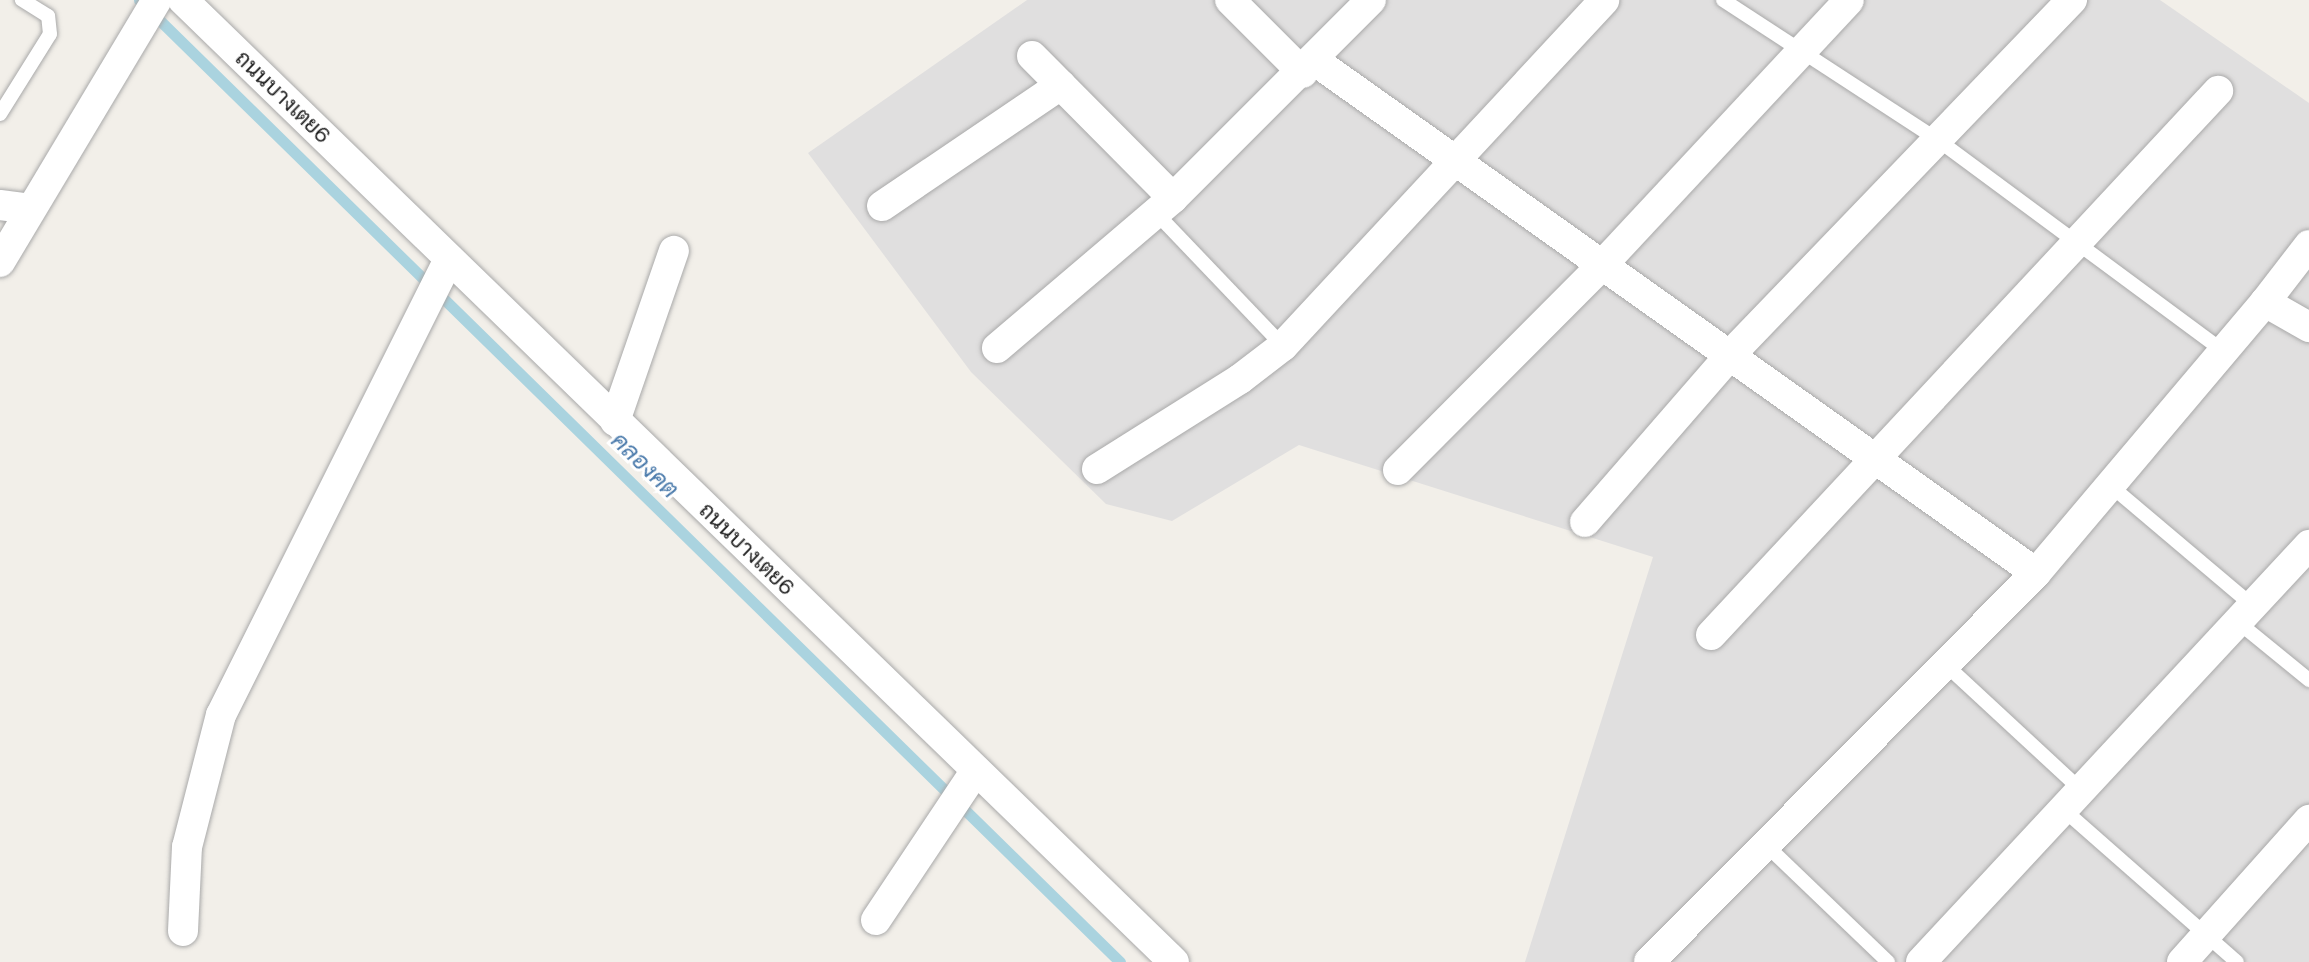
<!DOCTYPE html>
<html>
<head>
<meta charset="utf-8">
<style>
  body { margin:0 }
  #map { position:relative; width:2309px; height:962px; overflow:hidden; background:#f2efe9; font-family:"DM Sans",Sarabun,sans-serif }
  div>[style] { position:absolute }
  .residential>* { inset:0; background:#e0dfdf }
  .stream>* { height:11px; margin:-5.5px; padding:0 5.5px; transform-origin:5.5px; border-radius:5.5px; background:#aad3df }
  .roads { filter:drop-shadow(0 0 2px #a9a9a9) drop-shadow(0 0 2px #a9a9a9) }
  .service>* { height:14px; margin:-7px; padding:0 7px; transform-origin:7px; border-radius:7px; background:#fff }
  .minor>* { height:30px; margin:-15px; padding:0 15px; transform-origin:15px; border-radius:15px; background:#fff }
  span { translate:-50% -50%; white-space:nowrap; text-align:center; line-height:1.15; -webkit-text-stroke:6px #fff; paint-order:stroke }
  .street-label { font-size:22px; color:#222 }
  .water-label { font-size:24px; color:#4a7aab; font-style:italic }
</style>
</head>
<body>
<div id="map">
  <div class="residential">
    <div style="clip-path:polygon(1027px 0,2160px 0,2309px 103px,2309px 962px,1525px 962px,1653px 557px,1299px 445px,1172px 521px,1106px 504px,971px 372px,808px 153px)"></div>
  </div>
  <div class="stream">
    <div style="left:139px;top:0;width:1374px;rotate:44.44deg"></div>
  </div>
  <div class="roads">
    <div class="service">
      <div style="left:1723px;top:0;width:257px;rotate:33.1deg"></div>
      <div style="left:1938px;top:140px;width:358px;rotate:36.5deg"></div>
      <div style="left:0;top:114px;width:94px;rotate:-58deg"></div>
      <div style="left:50px;top:34px;width:18px;rotate:-96deg"></div>
      <div style="left:48px;top:16px;width:31px;rotate:-148deg"></div>
      <div style="left:1156px;top:213px;width:184px;rotate:46.3deg"></div>
      <div style="left:2111px;top:486px;width:186px;rotate:40.2deg"></div>
      <div style="left:2238px;top:622px;width:92px;rotate:39.2deg"></div>
      <div style="left:1946px;top:665px;width:185px;rotate:42.8deg"></div>
      <div style="left:2064px;top:810px;width:230px;rotate:41.3deg"></div>
      <div style="left:1766px;top:845px;width:169px;rotate:43.8deg"></div>
    </div>
    <div class="minor">
      <div style="left:183px;top:0;width:1381px;rotate:44.15deg"></div>
      <div style="left:1230px;top:0;width:103px;rotate:45deg"></div>
      <div style="left:1032px;top:56px;width:200px;rotate:45.2deg"></div>
      <div style="left:1315px;top:61px;width:884px;rotate:35.38deg"></div>
      <div style="left:0;top:205px;width:31px;rotate:7deg"></div>
      <div style="left:882px;top:206px;width:216px;rotate:-34.1deg"></div>
      <div style="left:0;top:262px;width:305px;rotate:-59.1deg"></div>
      <div style="left:2265px;top:302px;width:72px;rotate:-52.3deg"></div>
      <div style="left:997px;top:348px;width:231px;rotate:-40.4deg"></div>
      <div style="left:1173px;top:198px;width:280px;rotate:-45deg"></div>
      <div style="left:615px;top:421px;width:180px;rotate:-70.9deg"></div>
      <div style="left:1097px;top:469px;width:169px;rotate:-32.2deg"></div>
      <div style="left:1240px;top:379px;width:54px;rotate:-37.5deg"></div>
      <div style="left:1283px;top:346px;width:472px;rotate:-47.1deg"></div>
      <div style="left:1398px;top:470px;width:292px;rotate:-45.1deg"></div>
      <div style="left:1604px;top:263px;width:359px;rotate:-47deg"></div>
      <div style="left:1585px;top:522px;width:223px;rotate:-49deg"></div>
      <div style="left:1731px;top:354px;width:492px;rotate:-46.1deg"></div>
      <div style="left:1711px;top:635px;width:744px;rotate:-47.02deg"></div>
      <div style="left:876px;top:920px;width:180px;rotate:-56.3deg"></div>
      <div style="left:183px;top:931px;width:84px;rotate:-87.3deg"></div>
      <div style="left:187px;top:847px;width:136px;rotate:-75.6deg"></div>
      <div style="left:221px;top:715px;width:510px;rotate:-63.43deg"></div>
      <div style="left:1649px;top:962px;width:549px;rotate:-45.15deg"></div>
      <div style="left:2036px;top:573px;width:355px;rotate:-49.8deg"></div>
      <div style="left:2265px;top:302px;width:51px;rotate:29.6deg"></div>
      <div style="left:1921px;top:962px;width:570px;rotate:-47.06deg"></div>
      <div style="left:2182px;top:962px;width:191px;rotate:-48.2deg"></div>
    </div>
  </div>
  <div class="street-label">
    <span style="left:283px;top:97px;rotate:44deg">ถนนบางเตย6</span>
    <span style="left:747px;top:549px;rotate:44deg">ถนนบางเตย6</span>
  </div>
  <div class="water-label">
    <span style="left:645px;top:465px;rotate:44deg">คลองคต</span>
  </div>
</div>
</body>
</html>
